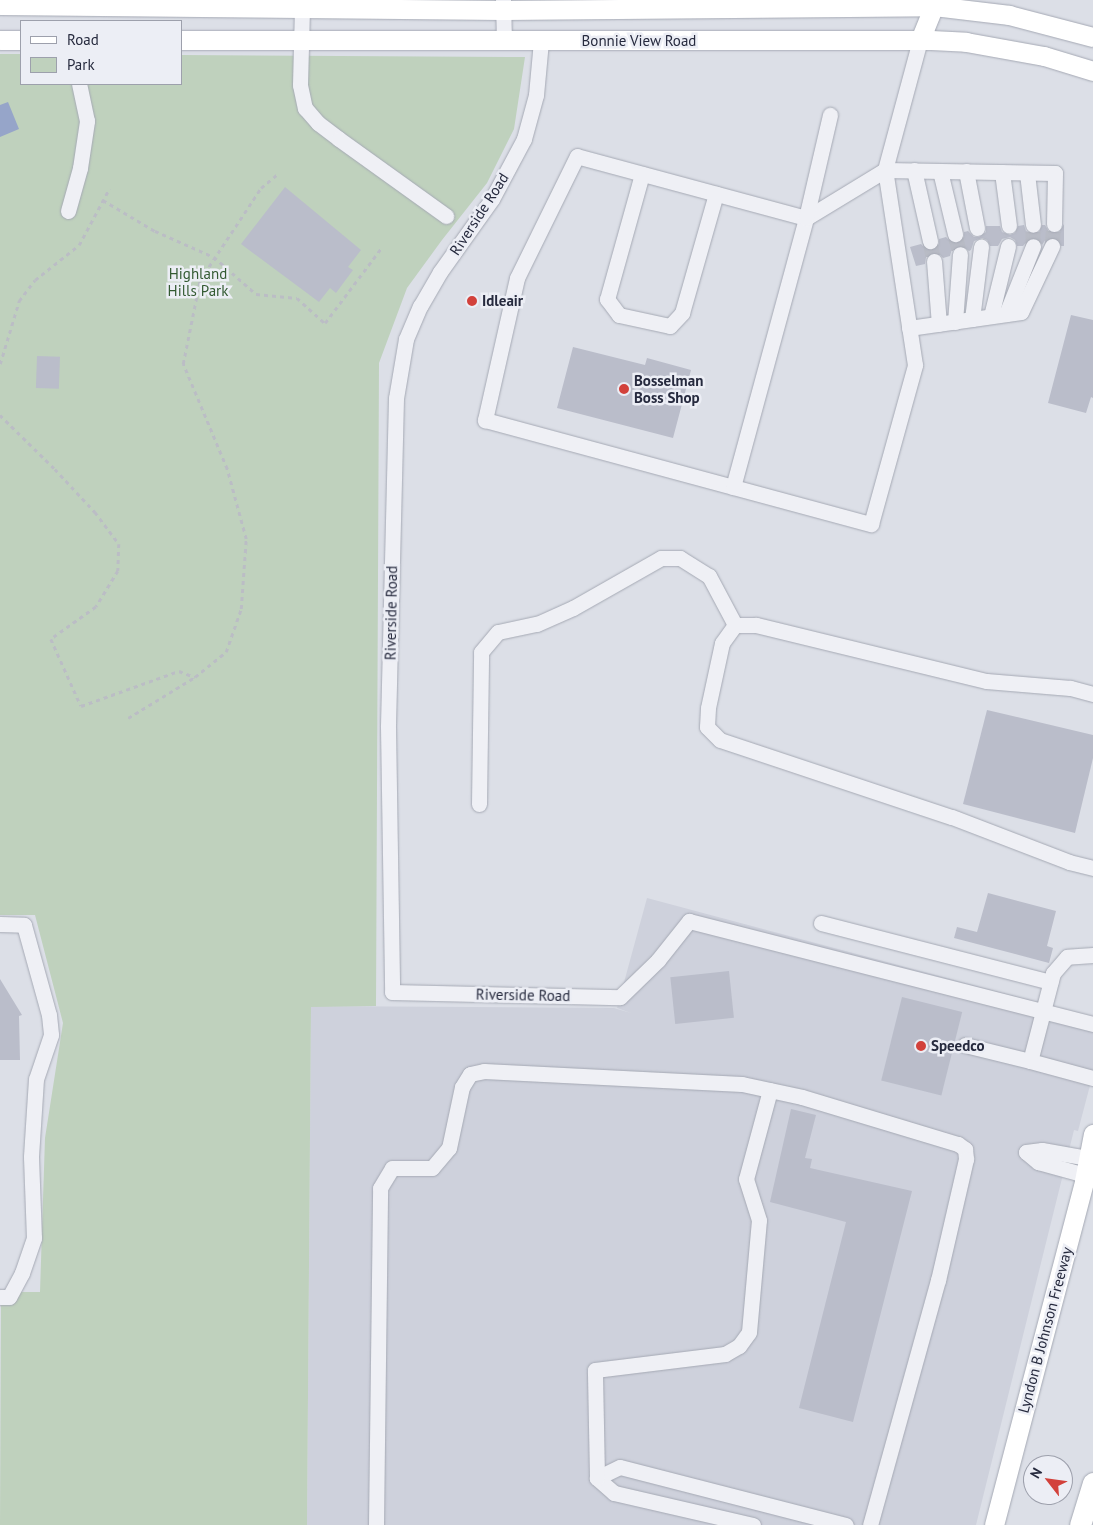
<!DOCTYPE html>
<html>
<head>
<meta charset="utf-8">
<style>
  body { margin:0 }
  #map { position:relative; width:1093px; height:1525px; overflow:hidden; background:#dcdfe7; font-family:"PT Sans",sans-serif }
  div>[style] { position:absolute }
  .built>* { inset:0; background:#ced1dc }
  .green>* { inset:0; background:#bfd1bd }
  .water>* { inset:0; background:#96a5c9 }
  .building>* { inset:0; background:#babdca; transform-origin:0 0 }
  .minor-tunnel>* { height:15px; margin-top:-7.5px; transform-origin:0; background:repeating-linear-gradient(90deg,#b8bbc5 0 15px,transparent 0 23px) }
  .path>* { height:2.5px; margin-top:-1.25px; transform-origin:0; background:repeating-linear-gradient(90deg,#bbbdc5 0 4px,transparent 0 8px) }
  .roads { filter:drop-shadow(0 0 1px #a5a9b4) drop-shadow(0 0 1px #a5a9b4) }
  .minor>* { height:15px; margin:-7.5px; padding:0 7.5px; transform-origin:7.5px; border-radius:7.5px; background:#eff0f5 }
  .major>* { height:19px; margin:-9.5px; padding:0 9.5px; transform-origin:9.5px; border-radius:9.5px; background:#fff }
  .highway>* { height:21px; margin:-10.5px; padding:0 10.5px; transform-origin:10.5px; border-radius:10.5px; background:#fff }
  .dots>* { width:14px; height:14px; translate:-50% -50%; box-sizing:border-box; border:2px solid #eceef5; border-radius:50% }
  span { translate:-50% -50%; white-space:nowrap; text-align:center; line-height:1.15; -webkit-text-stroke:5px #eceef5; paint-order:stroke }
  .street-label { font-size:15px; color:#262a3e }
  .park-label { font-size:15px; color:#335a32 }
  .poi-label { font-size:15px; color:#262a3e; font-weight:700 }
  .left { translate:0 -50%; text-align:left }
  .legend { position:absolute; left:20px; top:20px; width:162px; height:65px; box-sizing:border-box; background:#eceef5; border:1px solid #9da0ac; margin:0; padding:6px 9px; list-style:none; font-size:15px; color:#262a3e }
  .legend li { display:flex; align-items:center; gap:10px; height:25px }
  .legend b { width:25px; border:1px solid #9da0ac }
  .north { position:absolute; left:1023px; top:1455px; width:50px; height:50px; box-sizing:border-box; background:#eceef5; border:1px solid #9da0ac; border-radius:50%; rotate:300deg; font-size:14px; font-weight:700; line-height:20px; text-align:center; color:#262a3e }
  .north::after { content:''; display:block; margin:auto; width:18px; height:22px; background:#d2413b; clip-path:polygon(50% 0,100% 100%,50% 72%,0 100%) }
</style>
</head>
<body>
<div id="map">
  <div class="built">
    <div style="clip-path:polygon(647px 898px,1093px 1017px,1093px 1074px,1078px 1131px,1074px 1130px,976px 1525px,307px 1525px,311px 1006px,614px 1008px,631px 1013px,617px 1008px)"></div>
  </div>
  <div class="green">
    <div style="clip-path:polygon(0 54px,21px 54px,21px 84px,181px 84px,181px 55px,525px 57px,514px 129px,487px 183px,442px 240px,407px 288px,379px 363px,376px 1006px,311px 1007px,307px 1525px,0 1525px,1px 1292px,40px 1292px,45px 1138px,63px 1023px,35px 915px,0 915px)"></div>
  </div>
  <div class="water">
    <div style="clip-path:polygon(8px 102px,19px 129px,0 137px,0 105px)"></div>
  </div>
  <div class="building">
    <div style="clip-path:polygon(285px 187px,361px 250px,348px 267px,353px 270px,336px 293px,330px 288px,319px 302px,241px 244px)"></div>
    <div style="clip-path:polygon(1064px 224px,1064px 246px,1061px 246px,1056px 238px,1052px 237px,1046px 239px,1042px 245px,1037px 238px,1031px 237px,1023px 246px,1017px 246px,1015px 240px,1010px 237px,1002px 239px,998px 246px,990px 246px,987px 240px,982px 238px,974px 241px,971px 250px,969px 251px,961px 245px,956px 245px,952px 249px,950px 256px,943px 258px,938px 253px,933px 252px,926px 257px,925px 264px,916px 266px,910px 247px,921px 244px,927px 250px,933px 250px,939px 244px,939px 239px,946px 237px,952px 243px,958px 243px,964px 237px,964px 232px,968px 231px,974px 237px,979px 237px,986px 232px,986px 226px,1000px 226px,1002px 232px,1010px 235px,1015px 233px,1018px 226px,1024px 225px,1026px 231px,1034px 234px,1039px 232px,1042px 225px,1045px 225px,1049px 232px,1054px 233px,1059px 232px)"></div>
    <div style="clip-path:polygon(1071px 315px,1093px 320px,1093px 398px,1091px 397px,1086px 413px,1048px 403px)"></div>
    <div style="clip-path:polygon(573px 347px,645px 365px,647px 358px,691px 370px,673px 438px,557px 408px)"></div>
    <div style="left:37px;top:356px;width:23px;height:32px;rotate:2deg"></div>
    <div style="clip-path:polygon(987px 710px,1093px 735px,1093px 758px,1075px 833px,963px 804px)"></div>
    <div style="clip-path:polygon(988px 893px,1056px 911px,1047px 946px,1053px 948px,1049px 963px,954px 938px,957px 927px,977px 932px)"></div>
    <div style="left:729px;top:971px;width:47px;height:59px;rotate:84deg"></div>
    <div style="clip-path:polygon(0 979px,22px 1015px,19px 1016px,20px 1060px,0 1060px)"></div>
    <div style="left:902px;top:997px;width:62px;height:86px;rotate:14deg"></div>
    <div style="clip-path:polygon(791px 1109px,816px 1115px,805px 1158px,812px 1159px,810px 1168px,912px 1191px,853px 1422px,799px 1408px,846px 1222px,770px 1202px)"></div>
  </div>
  <div class="minor-tunnel">
    <div style="left:955px;top:234px;width:21px;rotate:76deg"></div>
    <div style="left:930px;top:241px;width:20px;rotate:79deg"></div>
    <div style="left:1033px;top:246px;width:21px;rotate:-90deg"></div>
    <div style="left:1052px;top:246px;width:22px;rotate:-85deg"></div>
  </div>
  <div class="path">
    <div style="left:103px;top:200px;width:61px;rotate:30.8deg"></div>
    <div style="left:155px;top:231px;width:64px;rotate:23.8deg"></div>
    <div style="left:214px;top:257px;width:56px;rotate:41.4deg"></div>
    <div style="left:256px;top:294px;width:41px;rotate:5.6deg"></div>
    <div style="left:297px;top:298px;width:38px;rotate:42deg"></div>
    <div style="left:325px;top:323px;width:95px;rotate:-53.1deg"></div>
    <div style="left:0;top:364px;width:66px;rotate:-73.2deg"></div>
    <div style="left:19px;top:301px;width:26px;rotate:-53deg"></div>
    <div style="left:35px;top:280px;width:56px;rotate:-38.5deg"></div>
    <div style="left:79px;top:245px;width:64px;rotate:-61.8deg"></div>
    <div style="left:0;top:415px;width:77px;rotate:44.5deg"></div>
    <div style="left:55px;top:469px;width:59px;rotate:47.1deg"></div>
    <div style="left:95px;top:512px;width:40px;rotate:53deg"></div>
    <div style="left:119px;top:544px;width:27px;rotate:92deg"></div>
    <div style="left:118px;top:571px;width:42px;rotate:121.4deg"></div>
    <div style="left:96px;top:607px;width:55px;rotate:144.6deg"></div>
    <div style="left:51px;top:639px;width:73px;rotate:65.9deg"></div>
    <div style="left:81px;top:706px;width:104px;rotate:-19.7deg"></div>
    <div style="left:179px;top:671px;width:17px;rotate:21deg"></div>
    <div style="left:128px;top:718px;width:79px;rotate:-31.5deg"></div>
    <div style="left:195px;top:677px;width:40px;rotate:-39deg"></div>
    <div style="left:226px;top:652px;width:46px;rotate:-70.8deg"></div>
    <div style="left:241px;top:609px;width:70px;rotate:-85.9deg"></div>
    <div style="left:246px;top:539px;width:73px;rotate:-105.2deg"></div>
    <div style="left:227px;top:469px;width:114px;rotate:-112.7deg"></div>
    <div style="left:183px;top:364px;width:86px;rotate:-78.6deg"></div>
    <div style="left:200px;top:280px;width:110px;rotate:-56.5deg"></div>
    <div style="left:261px;top:188px;width:23px;rotate:-40deg"></div>
  </div>
  <div class="roads">
    <div class="minor">
      <div style="left:503px;top:0;width:41px;rotate:88.6deg"></div>
      <div style="left:302px;top:8px;width:77px;rotate:91.5deg"></div>
      <div style="left:300px;top:85px;width:24px;rotate:78deg"></div>
      <div style="left:305px;top:108px;width:20px;rotate:49deg"></div>
      <div style="left:318px;top:123px;width:26px;rotate:37deg"></div>
      <div style="left:339px;top:139px;width:132px;rotate:35.7deg"></div>
      <div style="left:920px;top:40px;width:135px;rotate:105.1deg"></div>
      <div style="left:885px;top:170px;width:92px;rotate:148.7deg"></div>
      <div style="left:806px;top:218px;width:237px;rotate:-164.9deg"></div>
      <div style="left:577px;top:156px;width:136px;rotate:116.2deg"></div>
      <div style="left:517px;top:278px;width:146px;rotate:102.7deg"></div>
      <div style="left:485px;top:420px;width:400px;rotate:15.1deg"></div>
      <div style="left:871px;top:524px;width:165px;rotate:-74.5deg"></div>
      <div style="left:915px;top:365px;width:197px;rotate:-98.7deg"></div>
      <div style="left:885px;top:170px;width:170px;rotate:1deg"></div>
      <div style="left:1055px;top:173px;width:51px;rotate:91.1deg"></div>
      <div style="left:541px;top:41px;width:54px;rotate:95.3deg"></div>
      <div style="left:536px;top:95px;width:46px;rotate:105.3deg"></div>
      <div style="left:524px;top:139px;width:68px;rotate:118.1deg"></div>
      <div style="left:492px;top:199px;width:90px;rotate:125.5deg"></div>
      <div style="left:440px;top:272px;width:39px;rotate:120deg"></div>
      <div style="left:420px;top:306px;width:36px;rotate:113deg"></div>
      <div style="left:406px;top:339px;width:60px;rotate:99.6deg"></div>
      <div style="left:396px;top:398px;width:329px;rotate:91.4deg"></div>
      <div style="left:388px;top:727px;width:265px;rotate:89.1deg"></div>
      <div style="left:392px;top:992px;width:228px;rotate:1.3deg"></div>
      <div style="left:620px;top:997px;width:53px;rotate:-44.2deg"></div>
      <div style="left:658px;top:960px;width:50px;rotate:-51.5deg"></div>
      <div style="left:689px;top:921px;width:417px;rotate:14.3deg"></div>
      <div style="left:914px;top:170px;width:73px;rotate:77.3deg"></div>
      <div style="left:940px;top:171px;width:65px;rotate:76.6deg"></div>
      <div style="left:966px;top:171px;width:58px;rotate:79.1deg"></div>
      <div style="left:1002px;top:172px;width:54px;rotate:82.6deg"></div>
      <div style="left:1027px;top:173px;width:52px;rotate:83.4deg"></div>
      <div style="left:642px;top:174px;width:130px;rotate:105.6deg"></div>
      <div style="left:607px;top:299px;width:20px;rotate:53deg"></div>
      <div style="left:619px;top:315px;width:52px;rotate:12.2deg"></div>
      <div style="left:670px;top:326px;width:18px;rotate:-47deg"></div>
      <div style="left:682px;top:313px;width:124px;rotate:-74.1deg"></div>
      <div style="left:68px;top:211px;width:45px;rotate:-74.4deg"></div>
      <div style="left:80px;top:168px;width:48px;rotate:-81.5deg"></div>
      <div style="left:87px;top:121px;width:38px;rotate:-102deg"></div>
      <div style="left:934px;top:261px;width:63px;rotate:85.5deg"></div>
      <div style="left:1006px;top:314px;width:73px;rotate:-68.3deg"></div>
      <div style="left:991px;top:316px;width:72px;rotate:-76.3deg"></div>
      <div style="left:972px;top:319px;width:73px;rotate:-82.9deg"></div>
      <div style="left:955px;top:322px;width:68px;rotate:-85.8deg"></div>
      <div style="left:909px;top:328px;width:113px;rotate:-8.1deg"></div>
      <div style="left:1021px;top:312px;width:73px;rotate:-64.8deg"></div>
      <div style="left:733px;top:487px;width:279px;rotate:-74.8deg"></div>
      <div style="left:806px;top:218px;width:106px;rotate:-76.9deg"></div>
      <div style="left:1093px;top:694px;width:24px;rotate:-165deg"></div>
      <div style="left:1070px;top:688px;width:84px;rotate:-175.2deg"></div>
      <div style="left:986px;top:681px;width:237px;rotate:-166.3deg"></div>
      <div style="left:756px;top:625px;width:21px;rotate:180deg"></div>
      <div style="left:735px;top:625px;width:22px;rotate:126deg"></div>
      <div style="left:722px;top:643px;width:66px;rotate:102.2deg"></div>
      <div style="left:708px;top:708px;width:19px;rotate:93deg"></div>
      <div style="left:707px;top:727px;width:18px;rotate:45deg"></div>
      <div style="left:720px;top:740px;width:244px;rotate:18.4deg"></div>
      <div style="left:952px;top:817px;width:125px;rotate:21deg"></div>
      <div style="left:1069px;top:862px;width:25px;rotate:14deg"></div>
      <div style="left:479px;top:804px;width:152px;rotate:-89.2deg"></div>
      <div style="left:481px;top:652px;width:26px;rotate:-50deg"></div>
      <div style="left:498px;top:632px;width:40px;rotate:-12deg"></div>
      <div style="left:537px;top:624px;width:39px;rotate:-24deg"></div>
      <div style="left:573px;top:608px;width:101px;rotate:-29.6deg"></div>
      <div style="left:661px;top:558px;width:19px"></div>
      <div style="left:680px;top:558px;width:34px;rotate:32deg"></div>
      <div style="left:709px;top:576px;width:55px;rotate:62deg"></div>
      <div style="left:821px;top:923px;width:237px;rotate:14.4deg"></div>
      <div style="left:0;top:924px;width:24px;rotate:2deg"></div>
      <div style="left:24px;top:925px;width:93px;rotate:74.5deg"></div>
      <div style="left:49px;top:1015px;width:20px;rotate:84deg"></div>
      <div style="left:51px;top:1035px;width:46px;rotate:108.8deg"></div>
      <div style="left:36px;top:1079px;width:78px;rotate:93.7deg"></div>
      <div style="left:31px;top:1157px;width:81px;rotate:87.9deg"></div>
      <div style="left:34px;top:1238px;width:37px;rotate:109deg"></div>
      <div style="left:22px;top:1273px;width:27px;rotate:118deg"></div>
      <div style="left:9px;top:1297px;width:9px;rotate:180deg"></div>
      <div style="left:1093px;top:955px;width:26px;rotate:176deg"></div>
      <div style="left:1067px;top:957px;width:21px;rotate:131deg"></div>
      <div style="left:1053px;top:973px;width:91px;rotate:104.6deg"></div>
      <div style="left:1030px;top:1061px;width:65px;rotate:15.1deg"></div>
      <div style="left:965px;top:1045px;width:67px;rotate:13.8deg"></div>
      <div style="left:1026px;top:1152px;width:16px;rotate:40deg"></div>
      <div style="left:1038px;top:1162px;width:49px;rotate:15.5deg"></div>
      <div style="left:1026px;top:1152px;width:16px;rotate:-7deg"></div>
      <div style="left:1042px;top:1150px;width:47px;rotate:9.9deg"></div>
      <div style="left:597px;top:1478px;width:25px;rotate:-26deg"></div>
      <div style="left:620px;top:1467px;width:233px;rotate:14.4deg"></div>
      <div style="left:376px;top:1525px;width:337px;rotate:-89.3deg"></div>
      <div style="left:380px;top:1188px;width:23px;rotate:-59deg"></div>
      <div style="left:392px;top:1168px;width:40px"></div>
      <div style="left:432px;top:1168px;width:26px;rotate:-50deg"></div>
      <div style="left:449px;top:1148px;width:62px;rotate:-78deg"></div>
      <div style="left:462px;top:1087px;width:15px;rotate:-58deg"></div>
      <div style="left:470px;top:1074px;width:14px;rotate:-12deg"></div>
      <div style="left:484px;top:1071px;width:258px;rotate:2.9deg"></div>
      <div style="left:742px;top:1084px;width:61px;rotate:12.2deg"></div>
      <div style="left:802px;top:1097px;width:163px;rotate:16.8deg"></div>
      <div style="left:958px;top:1144px;width:9px;rotate:36deg"></div>
      <div style="left:965px;top:1149px;width:10px;rotate:84deg"></div>
      <div style="left:966px;top:1159px;width:124px;rotate:103deg"></div>
      <div style="left:938px;top:1280px;width:254px;rotate:105.5deg"></div>
      <div style="left:753px;top:1525px;width:143px;rotate:-167deg"></div>
      <div style="left:614px;top:1493px;width:23px;rotate:-139deg"></div>
      <div style="left:597px;top:1478px;width:108px;rotate:-91.1deg"></div>
      <div style="left:595px;top:1370px;width:131px;rotate:-7deg"></div>
      <div style="left:725px;top:1354px;width:16px;rotate:-30deg"></div>
      <div style="left:739px;top:1346px;width:17px;rotate:-54deg"></div>
      <div style="left:749px;top:1332px;width:112px;rotate:-84.9deg"></div>
      <div style="left:759px;top:1220px;width:43px;rotate:-107.6deg"></div>
      <div style="left:746px;top:1179px;width:92px;rotate:-74.9deg"></div>
    </div>
    <div class="major">
      <div style="left:0;top:5px;width:503px;rotate:0.57deg"></div>
      <div style="left:503px;top:10px;width:431px;rotate:-0.5deg"></div>
      <div style="left:934px;top:6px;width:76px;rotate:6.8deg"></div>
      <div style="left:1009px;top:15px;width:87px;rotate:14.7deg"></div>
      <div style="left:0;top:40px;width:21px"></div>
      <div style="left:181px;top:40px;width:750px"></div>
      <div style="left:931px;top:40px;width:35px;rotate:3deg"></div>
      <div style="left:966px;top:42px;width:79px;rotate:10.2deg"></div>
      <div style="left:1044px;top:56px;width:51px;rotate:17deg"></div>
      <div style="left:920px;top:40px;width:37px;rotate:-68deg"></div>
      <div style="left:994px;top:1525px;width:356px;rotate:-75.3deg"></div>
      <div style="left:1084px;top:1181px;width:48px;rotate:-79.2deg"></div>
    </div>
    <div class="highway">
      <div style="left:1080px;top:1525px;width:44px;rotate:-72.8deg"></div>
    </div>
  </div>
  <div class="dots">
    <div style="left:472px;top:301px;background:#d2413b"></div>
    <div style="left:624px;top:389px;background:#d2413b"></div>
    <div style="left:921px;top:1046px;background:#d2413b"></div>
  </div>
  <div class="street-label">
    <span style="left:639px;top:41px">Bonnie View Road</span>
    <span style="left:479px;top:214px;rotate:-57deg">Riverside Road</span>
    <span style="left:391px;top:613px;rotate:-89deg">Riverside Road</span>
    <span style="left:523px;top:995px;rotate:1deg">Riverside Road</span>
    <span style="left:1045px;top:1330px;rotate:-75deg">Lyndon B Johnson Freeway</span>
  </div>
  <div class="park-label">
    <span style="left:198px;top:282px">Highland<br>Hills Park</span>
  </div>
  <div class="poi-label">
    <span class="left" style="left:482px;top:301px">Idleair</span>
    <span class="left" style="left:634px;top:389px">Bosselman<br>Boss Shop</span>
    <span class="left" style="left:931px;top:1046px">Speedco</span>
  </div>
  <ul class="legend">
  <li><b style="height:6px;background:#fff"></b>Road</li>
  <li><b style="height:14px;background:#bfd1bd"></b>Park</li>
  </ul>
  <div class="north">N</div>
</div>
</body>
</html>
